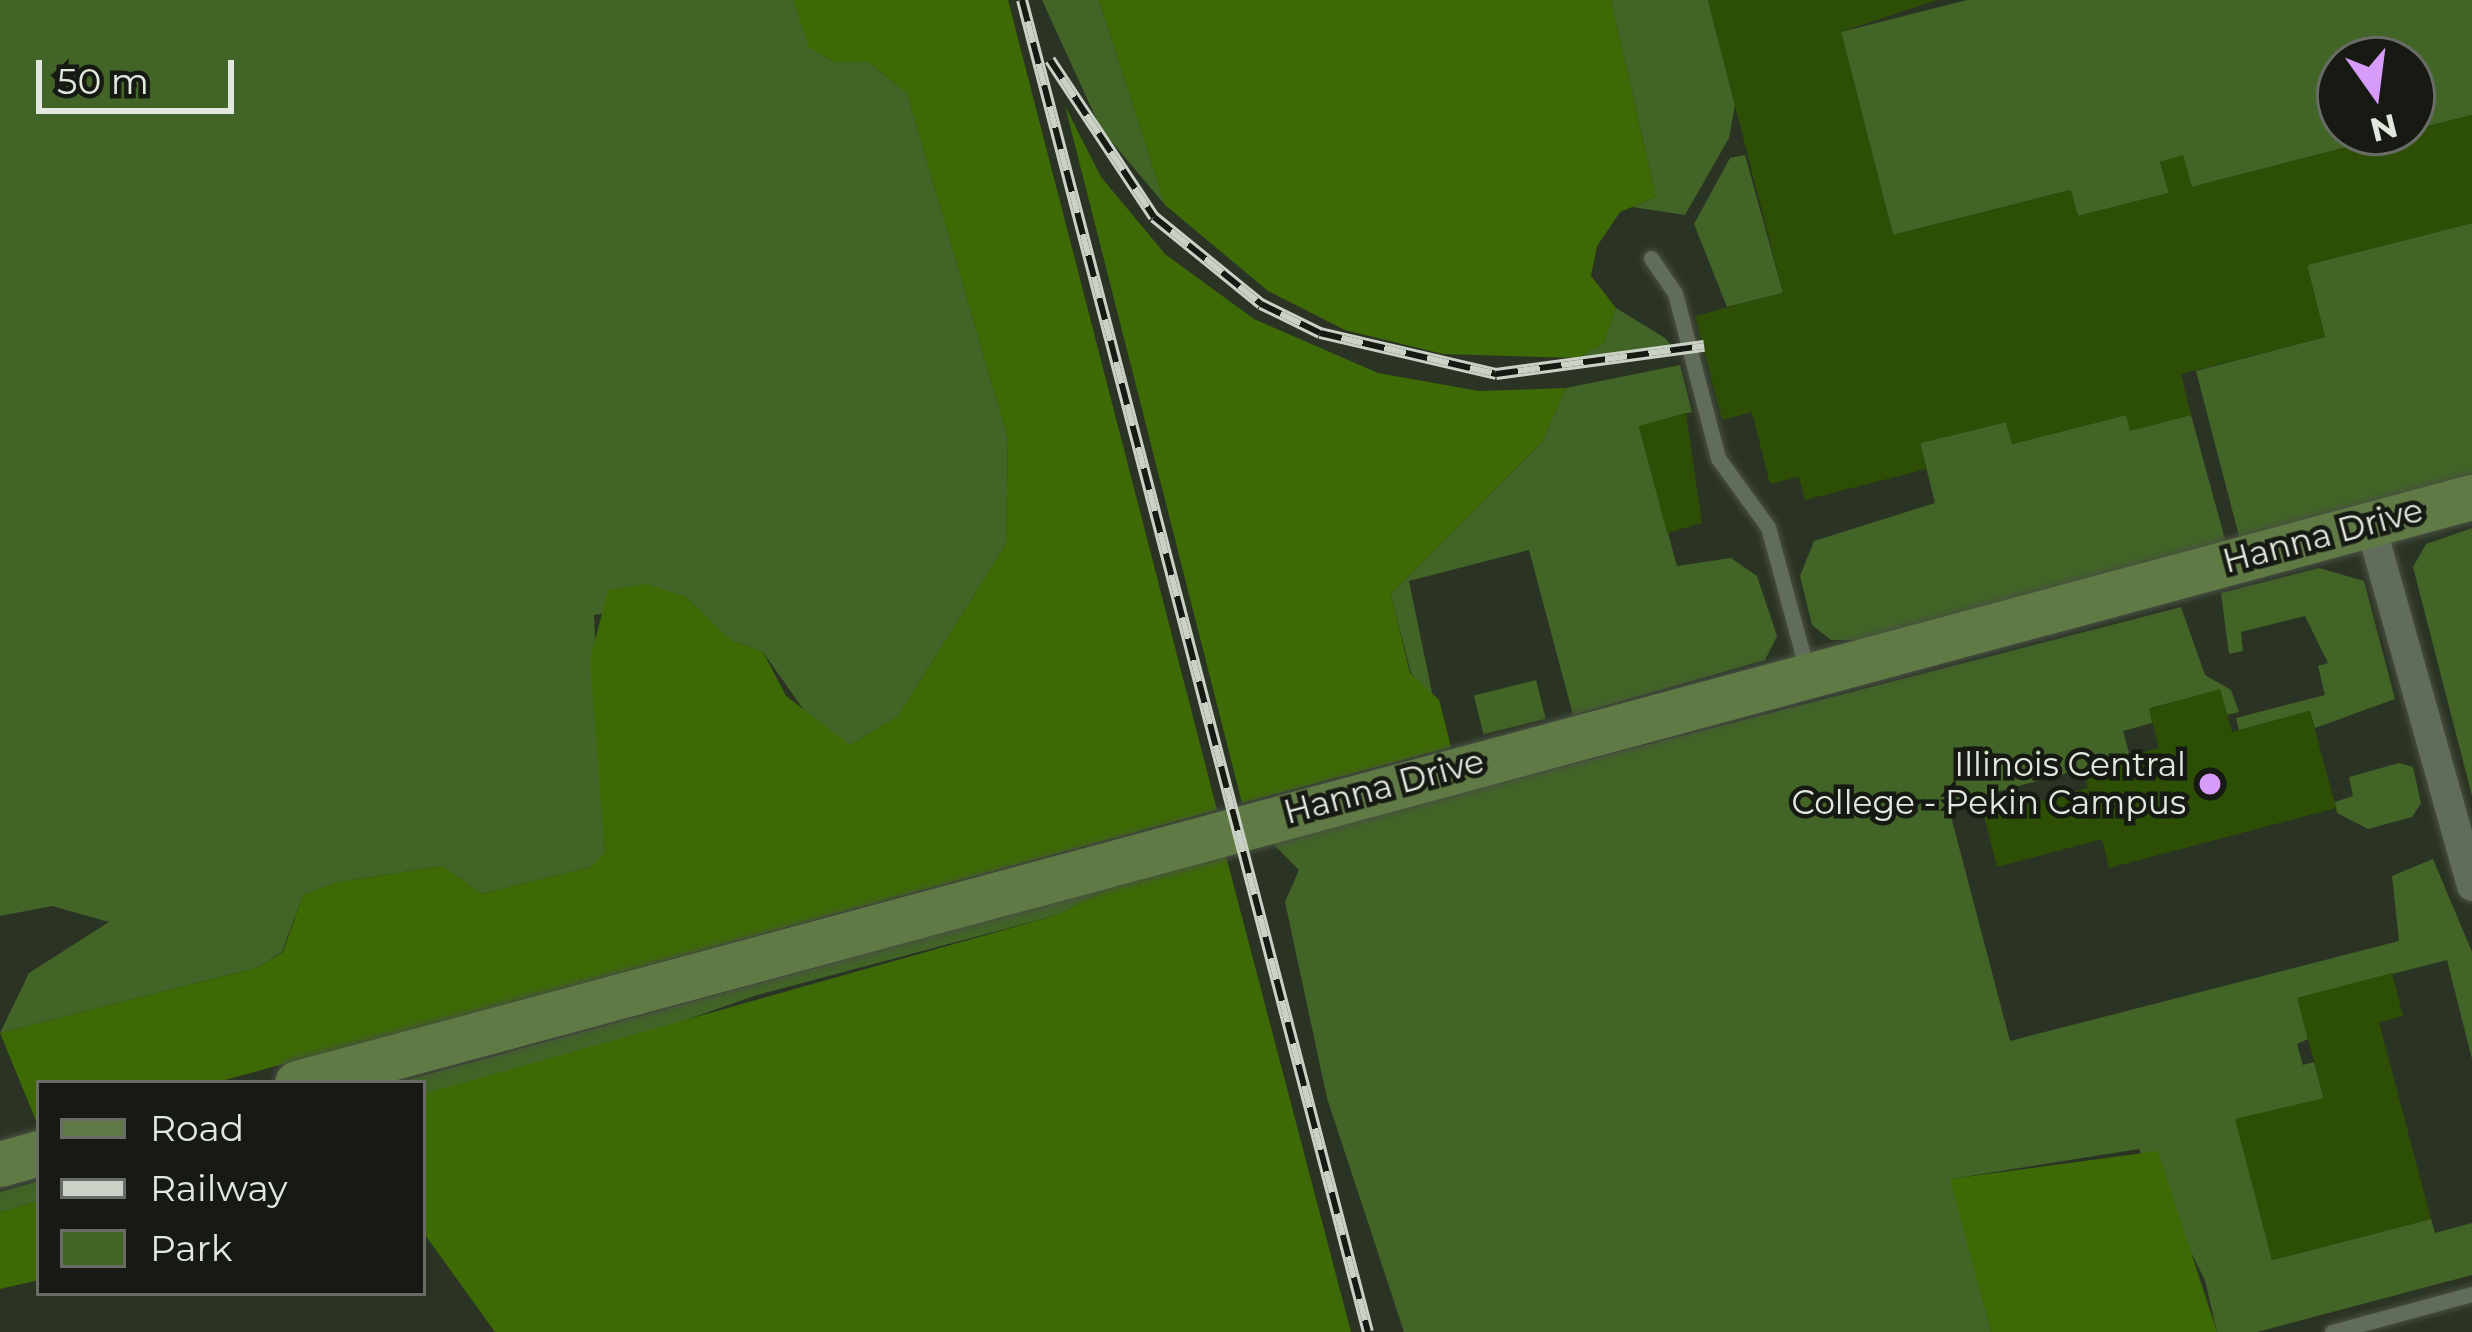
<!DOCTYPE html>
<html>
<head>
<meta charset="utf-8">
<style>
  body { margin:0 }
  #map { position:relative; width:2472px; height:1332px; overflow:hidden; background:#2b3424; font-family:Montserrat,sans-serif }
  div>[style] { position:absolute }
  .green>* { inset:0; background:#426426; transform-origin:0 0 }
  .forest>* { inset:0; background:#3d6a05 }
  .building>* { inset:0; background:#2c4e05 }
  .roads { filter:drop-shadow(0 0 3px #495043) drop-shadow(0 0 3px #495043) }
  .lane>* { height:15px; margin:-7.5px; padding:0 7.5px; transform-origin:7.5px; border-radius:7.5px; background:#626c5a }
  .street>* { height:30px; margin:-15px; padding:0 15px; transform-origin:15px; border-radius:15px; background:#626c5a }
  .secondary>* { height:45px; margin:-22.5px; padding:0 22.5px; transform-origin:22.5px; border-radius:22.5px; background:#607a45 }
  .rail>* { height:12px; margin-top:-6px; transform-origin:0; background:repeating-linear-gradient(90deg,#161a13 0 22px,#cad1c6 0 44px); box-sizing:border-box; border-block:3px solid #cad1c6 }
  .dots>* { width:33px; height:33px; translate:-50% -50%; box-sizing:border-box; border:6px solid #161a13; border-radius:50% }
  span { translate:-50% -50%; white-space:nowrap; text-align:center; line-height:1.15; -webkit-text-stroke:9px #161a13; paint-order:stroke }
  .street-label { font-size:33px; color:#e2e8de }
  .poi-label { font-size:33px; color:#e2e8de }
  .right { translate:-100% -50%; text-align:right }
  .legend { position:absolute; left:36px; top:1080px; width:390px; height:216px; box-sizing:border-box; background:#161a13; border:3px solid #686c64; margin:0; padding:15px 21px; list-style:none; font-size:36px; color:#e2e8de }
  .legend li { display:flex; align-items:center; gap:24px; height:60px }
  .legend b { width:60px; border:3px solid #686c64 }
  .north { position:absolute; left:2316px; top:36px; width:120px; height:120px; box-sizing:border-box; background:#161a13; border:3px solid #686c64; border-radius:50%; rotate:166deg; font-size:33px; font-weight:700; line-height:48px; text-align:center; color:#e2e8de }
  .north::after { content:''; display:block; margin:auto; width:42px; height:54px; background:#d79bf9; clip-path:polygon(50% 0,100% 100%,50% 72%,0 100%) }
  .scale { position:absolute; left:36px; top:60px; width:198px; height:54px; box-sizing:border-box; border:6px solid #e2e8de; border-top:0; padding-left:15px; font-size:36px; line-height:42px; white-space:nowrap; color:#e2e8de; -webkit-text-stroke:9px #161a13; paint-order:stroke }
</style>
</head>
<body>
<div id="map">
  <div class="green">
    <div style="clip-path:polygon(0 0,793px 0,810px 47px,834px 62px,868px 62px,907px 93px,1008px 439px,1006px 544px,898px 716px,850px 745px,815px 726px,763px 652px,731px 640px,686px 597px,594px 615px,605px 854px,591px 867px,481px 894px,443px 866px,338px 882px,303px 895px,282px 952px,259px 967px,0 1033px,29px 973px,109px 922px,52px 906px,0 916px)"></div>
    <div style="clip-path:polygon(1042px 0,1099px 0,1165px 205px,1101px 129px)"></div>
    <div style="clip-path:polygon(1611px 0,1708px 0,1735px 105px,1729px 138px,1685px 215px,1632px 207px,1656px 197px)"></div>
    <div style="clip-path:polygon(1967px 0,2472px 0,2472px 115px,2412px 130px,2412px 60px,2340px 60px,2340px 132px,2406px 132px,2192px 187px,2160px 162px,2169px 193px,2078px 216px,2070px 190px,1893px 235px,1841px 32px)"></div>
    <div style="clip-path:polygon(1745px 155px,1783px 293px,1727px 307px,1694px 224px,1730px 158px)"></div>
    <div style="clip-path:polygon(2472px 223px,2472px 480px,2240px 540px,2196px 371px,2325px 337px,2307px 265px)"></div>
    <div style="clip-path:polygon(1616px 308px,1665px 338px,1675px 350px,1577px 358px,1604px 343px)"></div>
    <div style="clip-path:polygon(1680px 365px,1692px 412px,1639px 427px,1677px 566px,1731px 558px,1757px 576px,1777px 636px,1765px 660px,1573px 715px,1529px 550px,1409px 581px,1434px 702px,1411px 673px,1391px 594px,1542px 442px,1566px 388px)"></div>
    <div style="clip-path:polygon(2126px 415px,2131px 430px,2191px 415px,2226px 543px,1861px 640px,1831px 640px,1812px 625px,1800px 576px,1814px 541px,1935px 503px,1920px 443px,2006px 422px,2012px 444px)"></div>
    <div style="clip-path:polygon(2472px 528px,2472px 796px,2413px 567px,2426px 544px)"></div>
    <div style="clip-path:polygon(2319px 568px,2364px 581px,2395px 699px,2315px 728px,2310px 711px,2239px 730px,2236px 718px,2325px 695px,2318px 666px,2328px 663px,2305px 616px,2241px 632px,2243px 651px,2229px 654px,2221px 593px)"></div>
    <div style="clip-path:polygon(2181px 607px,2205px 675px,2231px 690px,2239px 712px,2227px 715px,2220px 690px,2150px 708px,2152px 723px,2123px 731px,2130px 756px,1948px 805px,2010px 1041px,2399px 941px,2392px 876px,2433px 859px,2472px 952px,2472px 1059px,2447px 960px,2298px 998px,2308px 1039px,2297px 1044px,2303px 1065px,2314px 1062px,2351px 1201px,2236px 1120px,2272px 1260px,2431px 1219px,2435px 1233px,2472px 1223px,2472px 1275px,2257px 1332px,2217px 1332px,2205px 1280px,2139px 1149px,1951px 1179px,1991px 1332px,1404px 1332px,1327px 1098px,1285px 902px,1299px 870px,1271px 842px)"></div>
    <div style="left:1536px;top:680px;width:40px;height:64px;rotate:76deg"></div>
    <div style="clip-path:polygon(2399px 763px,2413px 767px,2421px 803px,2412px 817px,2368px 829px,2337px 813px,2335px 802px,2353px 796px,2349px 777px)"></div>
    <div style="clip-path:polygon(1113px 886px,1057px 915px,754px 996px,600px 1050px,423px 1094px,423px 1083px,396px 1083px)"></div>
    <div style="clip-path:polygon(39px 1181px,39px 1201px,0 1212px,0 1192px)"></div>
  </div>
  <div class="forest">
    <div style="clip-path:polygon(793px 0,1008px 0,1217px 810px,214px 1083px,39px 1083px,37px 1123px,0 1033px,259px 967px,283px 952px,303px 895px,338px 882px,443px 866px,481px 894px,591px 867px,605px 853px,590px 660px,608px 590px,646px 584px,686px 597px,731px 640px,763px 652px,786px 696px,850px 745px,898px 716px,1006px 544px,1008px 439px,907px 93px,868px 62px,834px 62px,809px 47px)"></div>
    <div style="clip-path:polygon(1099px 0,1611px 0,1656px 197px,1620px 212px,1597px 246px,1591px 276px,1616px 308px,1604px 343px,1577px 358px,1443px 354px,1345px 330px,1268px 291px,1165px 205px)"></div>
    <div style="clip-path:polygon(1065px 106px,1101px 177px,1165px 254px,1254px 319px,1378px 373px,1479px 391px,1566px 388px,1542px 442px,1391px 594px,1410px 673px,1439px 700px,1451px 747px,1242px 803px)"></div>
    <div style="clip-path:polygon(1226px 856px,1351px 1332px,495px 1332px,423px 1232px,423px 1094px,1057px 915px,1113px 886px)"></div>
    <div style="clip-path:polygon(2158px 1151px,2217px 1332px,1991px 1332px,1950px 1179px)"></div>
    <div style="clip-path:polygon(39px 1201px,39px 1280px,0 1289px,0 1212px)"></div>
  </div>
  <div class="building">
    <div style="clip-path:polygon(1708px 0,1937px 0,1841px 32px,1893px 235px,2071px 190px,2078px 216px,2169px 193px,2160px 162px,2183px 155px,2192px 187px,2472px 115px,2472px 223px,2307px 265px,2325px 337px,2181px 374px,2191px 415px,2130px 431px,2126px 415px,2012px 444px,2006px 422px,1920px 443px,1926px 469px,1805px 500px,1799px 477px,1770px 484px,1752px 412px,1722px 420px,1695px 316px,1783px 293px)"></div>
    <div style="clip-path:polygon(1686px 413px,1702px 523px,1667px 533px,1639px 426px)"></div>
    <div style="clip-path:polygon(2220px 689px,2232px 732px,2310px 711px,2336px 808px,2109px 868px,2102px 839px,1997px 867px,1984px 816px,2088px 788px,2083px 769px,2159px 748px,2149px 709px)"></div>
    <div style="clip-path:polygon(2392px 973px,2403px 1016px,2379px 1022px,2431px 1219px,2272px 1260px,2235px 1119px,2324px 1098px,2297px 998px)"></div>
  </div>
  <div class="roads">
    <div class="lane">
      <div style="left:1651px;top:258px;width:42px;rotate:55.6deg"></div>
      <div style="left:1675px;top:293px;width:171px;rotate:75.4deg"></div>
      <div style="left:1718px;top:458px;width:85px;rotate:54.1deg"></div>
      <div style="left:1768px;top:527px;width:149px;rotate:74.8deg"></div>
      <div style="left:2332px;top:1332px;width:145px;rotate:-15.2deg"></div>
    </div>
    <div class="street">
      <div style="left:2370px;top:523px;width:377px;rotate:74.3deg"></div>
    </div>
    <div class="secondary">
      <div style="left:297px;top:1083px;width:2253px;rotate:-15.08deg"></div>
      <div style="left:0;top:1164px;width:41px;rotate:-15.8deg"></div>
    </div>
  </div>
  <div class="rail">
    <div style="left:1022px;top:0;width:1376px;rotate:75.44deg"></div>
    <div style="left:1050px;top:60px;width:188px;rotate:56.5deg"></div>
    <div style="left:1154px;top:217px;width:138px;rotate:39.1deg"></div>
    <div style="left:1261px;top:304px;width:66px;rotate:26.2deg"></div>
    <div style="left:1320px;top:333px;width:181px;rotate:13.1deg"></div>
    <div style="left:1496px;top:374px;width:210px;rotate:-7.7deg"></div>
  </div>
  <div class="dots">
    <div style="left:2210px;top:784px;background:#d79bf9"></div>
  </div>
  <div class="street-label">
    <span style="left:2323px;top:536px;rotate:-15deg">Hanna Drive</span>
    <span style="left:1384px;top:787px;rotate:-15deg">Hanna Drive</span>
  </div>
  <div class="poi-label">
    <span class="right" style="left:2186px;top:784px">Illinois Central<br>College - Pekin Campus</span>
  </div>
  <ul class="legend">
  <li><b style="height:15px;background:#607a45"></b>Road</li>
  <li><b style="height:15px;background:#cad1c6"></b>Railway</li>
  <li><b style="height:33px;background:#426426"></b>Park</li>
  </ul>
  <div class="north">N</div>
  <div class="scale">50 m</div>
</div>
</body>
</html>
